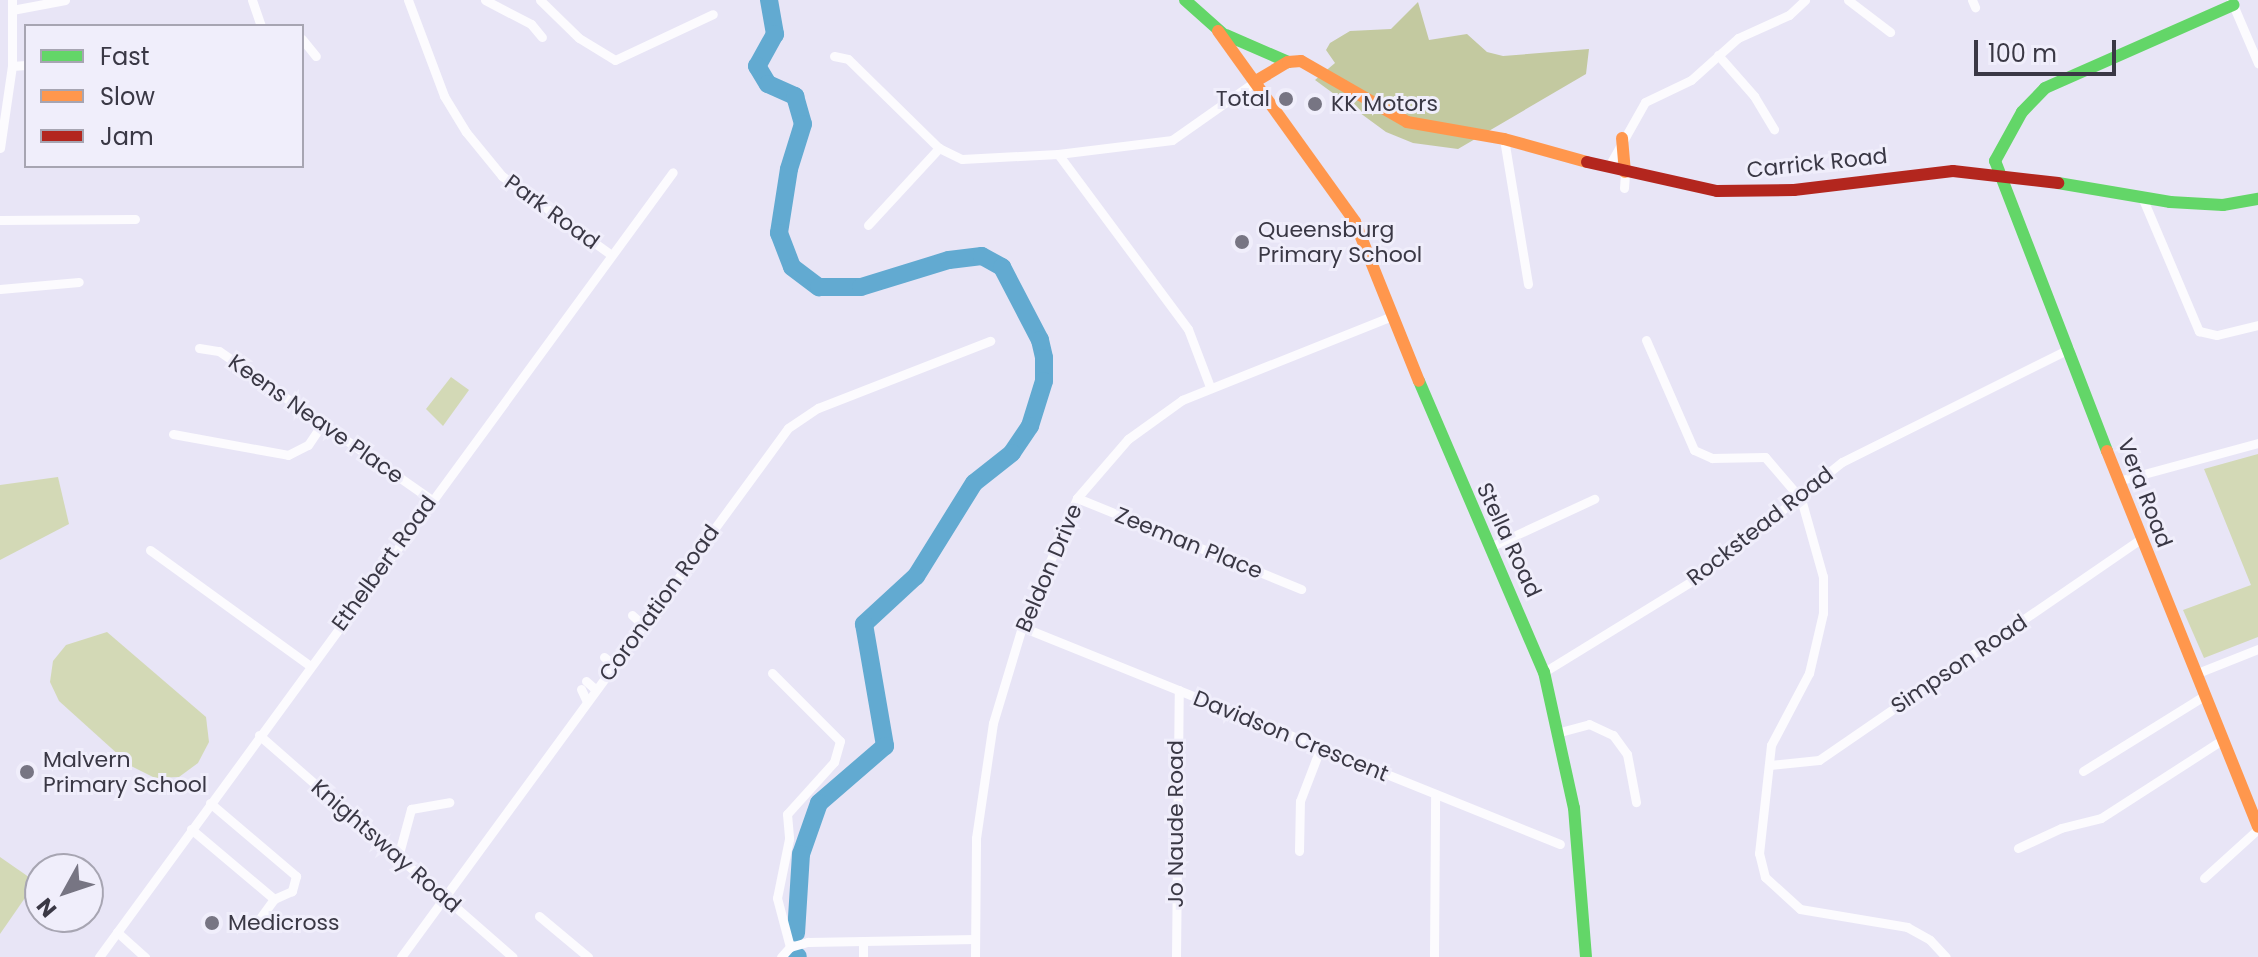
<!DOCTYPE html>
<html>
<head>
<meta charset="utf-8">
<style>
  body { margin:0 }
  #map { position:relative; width:2258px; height:957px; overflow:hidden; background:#e8e5f6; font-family:Poppins,sans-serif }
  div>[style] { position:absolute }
  .green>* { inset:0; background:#d3d9b6 }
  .forest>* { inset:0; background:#c3c9a0 }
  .river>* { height:18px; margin:-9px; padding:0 9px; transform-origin:9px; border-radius:9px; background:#62aad1 }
  .street>* { height:9px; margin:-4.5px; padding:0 4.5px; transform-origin:4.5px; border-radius:4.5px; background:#fcfbfe }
  .fast>* { height:12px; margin:-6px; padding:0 6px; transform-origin:6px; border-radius:6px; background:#63d668 }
  .slow>* { height:12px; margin:-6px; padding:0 6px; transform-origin:6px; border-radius:6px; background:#ff974d }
  .jam>* { height:12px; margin:-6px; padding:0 6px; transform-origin:6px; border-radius:6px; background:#b3261e }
  .dots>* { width:22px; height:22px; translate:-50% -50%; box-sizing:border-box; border:4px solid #f0eefb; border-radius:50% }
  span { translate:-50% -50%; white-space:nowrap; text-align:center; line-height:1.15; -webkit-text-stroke:6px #f0eefb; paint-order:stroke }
  .poi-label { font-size:22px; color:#3a3845 }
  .right { translate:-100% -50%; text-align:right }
  .left { translate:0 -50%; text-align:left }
  .street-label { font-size:22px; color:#3a3845 }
  .legend { position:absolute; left:24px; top:24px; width:280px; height:144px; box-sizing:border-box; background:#f0eefb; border:2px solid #a7a5b2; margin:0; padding:10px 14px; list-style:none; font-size:24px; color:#3a3845 }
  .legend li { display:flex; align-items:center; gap:16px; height:40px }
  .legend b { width:40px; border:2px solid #a7a5b2 }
  .north { position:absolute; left:24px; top:853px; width:80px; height:80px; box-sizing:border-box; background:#f0eefb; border:2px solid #a7a5b2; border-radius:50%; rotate:230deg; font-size:22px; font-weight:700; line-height:32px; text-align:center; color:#3a3845 }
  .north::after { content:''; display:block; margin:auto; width:28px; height:36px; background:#777583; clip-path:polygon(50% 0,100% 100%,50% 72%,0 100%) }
  .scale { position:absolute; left:1974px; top:40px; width:142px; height:36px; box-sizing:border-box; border:4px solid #3a3845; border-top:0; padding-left:10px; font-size:24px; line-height:28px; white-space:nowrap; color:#3a3845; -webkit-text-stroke:6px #f0eefb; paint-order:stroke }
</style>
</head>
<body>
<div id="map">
  <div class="green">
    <div style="clip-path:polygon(451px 377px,469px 390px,443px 426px,426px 409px)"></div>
    <div style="clip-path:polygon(2258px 454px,2258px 637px,2204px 658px,2183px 610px,2251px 585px,2204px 469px)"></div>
    <div style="clip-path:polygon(58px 477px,69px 524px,0 560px,0 485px)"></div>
    <div style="clip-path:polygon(107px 632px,206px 717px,209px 742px,198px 763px,179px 777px,155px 778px,131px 766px,59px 701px,50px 682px,53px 661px,66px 645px)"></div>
    <div style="clip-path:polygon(0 857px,36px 882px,0 934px)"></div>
  </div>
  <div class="forest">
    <div style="clip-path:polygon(1418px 2px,1429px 40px,1467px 34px,1487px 52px,1503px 56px,1589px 49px,1586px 74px,1458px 149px,1413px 143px,1386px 132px,1315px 80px,1335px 63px,1326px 50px,1330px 43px,1350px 31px,1391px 29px)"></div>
  </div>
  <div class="river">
    <div style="left:769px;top:0;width:35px;rotate:80deg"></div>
    <div style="left:775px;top:34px;width:37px;rotate:119deg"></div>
    <div style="left:757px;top:66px;width:21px;rotate:59deg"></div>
    <div style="left:768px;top:84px;width:30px;rotate:24deg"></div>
    <div style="left:795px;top:96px;width:29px;rotate:74deg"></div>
    <div style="left:803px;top:124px;width:47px;rotate:107.3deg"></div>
    <div style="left:789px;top:169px;width:65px;rotate:98.9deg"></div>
    <div style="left:779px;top:233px;width:36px;rotate:69deg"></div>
    <div style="left:792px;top:267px;width:34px;rotate:37deg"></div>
    <div style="left:819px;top:287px;width:42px"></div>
    <div style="left:861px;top:287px;width:92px;rotate:-17.1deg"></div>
    <div style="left:949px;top:260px;width:33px;rotate:-7deg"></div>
    <div style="left:982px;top:256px;width:23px;rotate:29deg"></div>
    <div style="left:1002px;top:267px;width:82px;rotate:62.5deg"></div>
    <div style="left:1040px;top:340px;width:18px;rotate:77deg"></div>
    <div style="left:1044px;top:358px;width:23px;rotate:90deg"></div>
    <div style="left:1044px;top:381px;width:47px;rotate:107.3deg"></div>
    <div style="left:1030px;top:426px;width:32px;rotate:124deg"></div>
    <div style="left:1012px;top:453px;width:48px;rotate:141.7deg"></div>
    <div style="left:974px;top:483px;width:110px;rotate:121.9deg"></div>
    <div style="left:916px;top:576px;width:71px;rotate:137.3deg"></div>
    <div style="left:864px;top:624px;width:124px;rotate:80.2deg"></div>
    <div style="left:885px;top:746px;width:87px;rotate:139.2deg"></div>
    <div style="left:819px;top:803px;width:54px;rotate:109.4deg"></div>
    <div style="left:801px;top:854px;width:79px;rotate:93.6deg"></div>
    <div style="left:797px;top:957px;width:1px;rotate:-45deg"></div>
  </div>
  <div class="street">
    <div style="left:252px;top:0;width:28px;rotate:71deg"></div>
    <div style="left:408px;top:0;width:103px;rotate:69.4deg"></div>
    <div style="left:444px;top:96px;width:42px;rotate:58.6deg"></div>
    <div style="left:466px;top:132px;width:57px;rotate:50.7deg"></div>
    <div style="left:502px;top:176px;width:133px;rotate:35.8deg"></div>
    <div style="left:485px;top:0;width:52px;rotate:27.6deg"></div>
    <div style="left:531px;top:24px;width:17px;rotate:50deg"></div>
    <div style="left:540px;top:0;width:54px;rotate:44.3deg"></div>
    <div style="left:579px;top:38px;width:42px;rotate:31.4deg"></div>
    <div style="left:615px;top:60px;width:108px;rotate:-25.1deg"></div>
    <div style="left:1848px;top:0;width:53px;rotate:37.3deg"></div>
    <div style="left:1972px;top:0;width:8px;rotate:67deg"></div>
    <div style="left:2231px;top:0;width:69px;rotate:66.8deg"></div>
    <div style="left:12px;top:10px;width:54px;rotate:-10.7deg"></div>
    <div style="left:302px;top:39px;width:22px;rotate:51deg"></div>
    <div style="left:1718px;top:55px;width:55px;rotate:48.7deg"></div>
    <div style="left:1754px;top:96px;width:39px;rotate:59deg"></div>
    <div style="left:834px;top:56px;width:14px;rotate:12deg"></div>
    <div style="left:848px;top:59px;width:127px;rotate:44.4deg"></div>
    <div style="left:939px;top:148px;width:25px;rotate:26deg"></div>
    <div style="left:962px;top:159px;width:96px;rotate:-3deg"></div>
    <div style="left:1058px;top:154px;width:115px;rotate:-7deg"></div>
    <div style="left:1172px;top:140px;width:103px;rotate:-35.1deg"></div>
    <div style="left:12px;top:66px;width:14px;rotate:-4deg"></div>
    <div style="left:1504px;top:139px;width:147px;rotate:80.6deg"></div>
    <div style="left:0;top:148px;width:83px;rotate:-81.7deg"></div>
    <div style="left:12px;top:66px;width:66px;rotate:-90deg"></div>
    <div style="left:1058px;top:154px;width:218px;rotate:53.4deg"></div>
    <div style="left:1188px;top:329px;width:62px;rotate:69.2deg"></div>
    <div style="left:1609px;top:166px;width:73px;rotate:-60.6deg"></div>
    <div style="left:1645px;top:102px;width:51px;rotate:-25.6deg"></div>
    <div style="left:1691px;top:80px;width:63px;rotate:-41.8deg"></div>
    <div style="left:1738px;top:38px;width:56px;rotate:-24.3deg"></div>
    <div style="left:1789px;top:15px;width:22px;rotate:-43deg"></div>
    <div style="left:1624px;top:188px;width:16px;rotate:-86deg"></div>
    <div style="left:2142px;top:197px;width:146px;rotate:67deg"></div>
    <div style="left:2199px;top:331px;width:18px;rotate:13deg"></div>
    <div style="left:2217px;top:335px;width:42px;rotate:-13.7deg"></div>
    <div style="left:0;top:220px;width:135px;rotate:-0.4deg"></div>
    <div style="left:868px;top:225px;width:105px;rotate:-47.3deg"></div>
    <div style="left:0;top:289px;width:79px;rotate:-5.1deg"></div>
    <div style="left:1646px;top:340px;width:120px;rotate:66.4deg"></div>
    <div style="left:1694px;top:450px;width:20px;rotate:24deg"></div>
    <div style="left:1712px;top:458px;width:53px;rotate:-1.1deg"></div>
    <div style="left:1765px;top:457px;width:55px;rotate:49.4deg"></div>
    <div style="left:1801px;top:499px;width:81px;rotate:74.2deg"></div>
    <div style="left:1823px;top:577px;width:36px;rotate:90deg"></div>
    <div style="left:1823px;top:613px;width:62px;rotate:103.1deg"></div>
    <div style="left:1809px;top:673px;width:81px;rotate:117.8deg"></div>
    <div style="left:1771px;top:745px;width:109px;rotate:96.3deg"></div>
    <div style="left:1759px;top:853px;width:25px;rotate:76deg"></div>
    <div style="left:1765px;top:877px;width:47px;rotate:42.4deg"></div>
    <div style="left:1800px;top:909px;width:109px;rotate:9.5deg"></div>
    <div style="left:1907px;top:927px;width:26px;rotate:29deg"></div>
    <div style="left:1930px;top:940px;width:23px;rotate:47deg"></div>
    <div style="left:199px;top:348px;width:20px;rotate:9deg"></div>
    <div style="left:219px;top:351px;width:258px;rotate:35deg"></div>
    <div style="left:173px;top:434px;width:117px;rotate:10.3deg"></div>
    <div style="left:288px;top:455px;width:22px;rotate:-27deg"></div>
    <div style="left:308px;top:445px;width:25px;rotate:-56deg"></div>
    <div style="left:2118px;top:481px;width:145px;rotate:-15.2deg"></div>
    <div style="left:1077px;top:498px;width:242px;rotate:22.1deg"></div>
    <div style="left:1490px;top:547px;width:115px;rotate:-24.8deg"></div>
    <div style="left:150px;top:550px;width:196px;rotate:35.9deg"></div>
    <div style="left:632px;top:615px;width:15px;rotate:42deg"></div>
    <div style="left:1022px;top:627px;width:580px;rotate:21.97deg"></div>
    <div style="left:604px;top:657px;width:13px;rotate:39deg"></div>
    <div style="left:1544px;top:672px;width:183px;rotate:-31.6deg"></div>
    <div style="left:1700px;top:576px;width:182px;rotate:-38.8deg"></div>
    <div style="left:1842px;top:462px;width:254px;rotate:-26.5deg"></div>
    <div style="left:772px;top:673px;width:96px;rotate:45deg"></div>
    <div style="left:840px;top:741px;width:22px;rotate:106deg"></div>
    <div style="left:834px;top:762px;width:70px;rotate:132.1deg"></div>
    <div style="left:787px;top:814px;width:25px;rotate:85deg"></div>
    <div style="left:789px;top:839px;width:60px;rotate:101.5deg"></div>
    <div style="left:777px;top:898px;width:51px;rotate:75.1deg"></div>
    <div style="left:2195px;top:674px;width:68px;rotate:-21.6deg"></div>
    <div style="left:586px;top:681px;width:13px;rotate:42deg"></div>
    <div style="left:581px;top:689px;width:14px;rotate:65deg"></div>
    <div style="left:1560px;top:732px;width:30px;rotate:-15deg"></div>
    <div style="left:1589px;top:724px;width:26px;rotate:25deg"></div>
    <div style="left:1613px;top:735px;width:24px;rotate:54deg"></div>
    <div style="left:1627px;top:754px;width:49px;rotate:79.4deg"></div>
    <div style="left:259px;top:735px;width:337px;rotate:41.2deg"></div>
    <div style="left:1770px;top:765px;width:49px;rotate:-5.8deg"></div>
    <div style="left:1819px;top:760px;width:390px;rotate:-34.5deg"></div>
    <div style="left:2083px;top:771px;width:142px;rotate:-31.8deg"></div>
    <div style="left:210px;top:803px;width:113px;rotate:40.3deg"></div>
    <div style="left:296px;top:876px;width:16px;rotate:105deg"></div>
    <div style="left:292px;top:891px;width:20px;rotate:156deg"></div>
    <div style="left:191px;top:829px;width:109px;rotate:40.1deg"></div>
    <div style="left:274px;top:899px;width:29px;rotate:126deg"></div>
    <div style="left:2018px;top:848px;width:47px;rotate:-24.9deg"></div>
    <div style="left:2061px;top:828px;width:41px;rotate:-14deg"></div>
    <div style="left:2101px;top:818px;width:144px;rotate:-32.8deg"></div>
    <div style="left:1299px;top:851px;width:50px;rotate:-88.9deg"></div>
    <div style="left:1300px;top:801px;width:56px;rotate:-69deg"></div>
    <div style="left:398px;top:857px;width:50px;rotate:-74.8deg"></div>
    <div style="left:411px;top:809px;width:39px;rotate:-10deg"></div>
    <div style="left:2204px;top:878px;width:73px;rotate:-42.2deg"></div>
    <div style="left:539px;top:916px;width:64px;rotate:39.9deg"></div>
    <div style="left:117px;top:932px;width:38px;rotate:42deg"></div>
    <div style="left:99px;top:957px;width:972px;rotate:-53.83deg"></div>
    <div style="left:401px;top:957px;width:655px;rotate:-53.81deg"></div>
    <div style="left:788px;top:428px;width:36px;rotate:-34deg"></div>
    <div style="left:818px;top:408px;width:185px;rotate:-21.3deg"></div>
    <div style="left:781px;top:957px;width:13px;rotate:-48deg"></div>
    <div style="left:790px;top:947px;width:19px;rotate:-16deg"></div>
    <div style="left:808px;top:942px;width:167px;rotate:-1deg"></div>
    <div style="left:863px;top:957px;width:15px;rotate:-90deg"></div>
    <div style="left:975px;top:957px;width:119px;rotate:-89.5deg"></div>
    <div style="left:976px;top:838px;width:116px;rotate:-81.6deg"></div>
    <div style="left:993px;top:723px;width:100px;rotate:-73.2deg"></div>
    <div style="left:1022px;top:627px;width:140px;rotate:-66.9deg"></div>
    <div style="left:1077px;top:498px;width:78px;rotate:-49.2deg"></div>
    <div style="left:1128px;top:439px;width:67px;rotate:-35.8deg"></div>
    <div style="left:1182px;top:400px;width:228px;rotate:-21.8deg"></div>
    <div style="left:1176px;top:957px;width:267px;rotate:-89.4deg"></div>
    <div style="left:1434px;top:957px;width:163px;rotate:-89.6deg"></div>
  </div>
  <div class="fast">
    <div style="left:1185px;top:0;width:50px;rotate:41.7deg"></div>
    <div style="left:1226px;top:35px;width:68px;rotate:23.5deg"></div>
    <div style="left:2058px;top:183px;width:114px;rotate:9.6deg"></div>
    <div style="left:2170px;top:202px;width:53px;rotate:3.2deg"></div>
    <div style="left:2223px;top:205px;width:36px;rotate:-10deg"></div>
    <div style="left:1419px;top:381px;width:317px;rotate:66.8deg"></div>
    <div style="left:1544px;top:672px;width:139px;rotate:77.6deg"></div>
    <div style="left:1574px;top:808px;width:149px;rotate:85.4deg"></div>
    <div style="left:2107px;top:451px;width:311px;rotate:-111.1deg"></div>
    <div style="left:1995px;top:161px;width:56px;rotate:-61.1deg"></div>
    <div style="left:2022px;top:112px;width:33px;rotate:-46deg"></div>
    <div style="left:2045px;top:88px;width:206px;rotate:-23.8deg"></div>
  </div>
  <div class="slow">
    <div style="left:1218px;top:31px;width:235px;rotate:54.3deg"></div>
    <div style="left:1355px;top:222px;width:171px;rotate:68.1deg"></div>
    <div style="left:1256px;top:81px;width:37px;rotate:-31deg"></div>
    <div style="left:1288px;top:62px;width:13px;rotate:-4deg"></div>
    <div style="left:1301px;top:61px;width:122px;rotate:29.9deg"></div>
    <div style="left:1407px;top:122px;width:98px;rotate:9.9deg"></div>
    <div style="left:1504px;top:139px;width:86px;rotate:15.5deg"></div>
    <div style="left:1622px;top:138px;width:34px;rotate:85deg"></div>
    <div style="left:2107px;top:451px;width:405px;rotate:68.1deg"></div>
  </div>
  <div class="jam">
    <div style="left:1587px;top:162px;width:133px;rotate:12.6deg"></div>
    <div style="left:1717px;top:191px;width:77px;rotate:-0.7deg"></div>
    <div style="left:1794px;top:190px;width:160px;rotate:-6.8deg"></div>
    <div style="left:1953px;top:171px;width:106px;rotate:6.5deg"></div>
  </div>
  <div class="dots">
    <div style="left:1286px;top:99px;background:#777583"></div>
    <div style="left:1315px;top:104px;background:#777583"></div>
    <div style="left:1242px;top:242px;background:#777583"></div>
    <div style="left:27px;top:772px;background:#777583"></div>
    <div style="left:212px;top:923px;background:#777583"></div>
  </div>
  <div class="poi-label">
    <span class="right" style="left:1270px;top:99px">Total</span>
    <span class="left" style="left:1331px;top:104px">KK Motors</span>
    <span class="left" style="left:1258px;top:242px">Queensburg<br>Primary School</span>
    <span class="left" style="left:43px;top:772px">Malvern<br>Primary School</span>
    <span class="left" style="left:228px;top:923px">Medicross</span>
  </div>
  <div class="street-label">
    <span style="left:1817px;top:163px;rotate:-6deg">Carrick Road</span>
    <span style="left:552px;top:212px;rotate:36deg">Park Road</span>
    <span style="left:316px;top:419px;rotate:35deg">Keens Neave Place</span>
    <span style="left:2145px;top:493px;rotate:69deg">Vera Road</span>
    <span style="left:1760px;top:526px;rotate:-38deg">Rockstead Road</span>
    <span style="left:1509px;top:540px;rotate:65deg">Stella Road</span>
    <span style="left:1189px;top:543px;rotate:22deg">Zeeman Place</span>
    <span style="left:384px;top:563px;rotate:-54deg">Ethelbert Road</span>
    <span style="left:1049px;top:568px;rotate:-67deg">Beldon Drive</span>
    <span style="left:659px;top:603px;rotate:-54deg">Coronation Road</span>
    <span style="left:1959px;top:664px;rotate:-34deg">Simpson Road</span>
    <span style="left:1291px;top:736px;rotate:22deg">Davidson Crescent</span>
    <span style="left:1176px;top:824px;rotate:-90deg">Jo Naude Road</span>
    <span style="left:386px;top:846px;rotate:41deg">Knightsway Road</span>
  </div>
  <ul class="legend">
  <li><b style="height:10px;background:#63d668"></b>Fast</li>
  <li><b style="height:10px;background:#ff974d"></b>Slow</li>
  <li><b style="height:10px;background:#b3261e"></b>Jam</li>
  </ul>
  <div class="north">N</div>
  <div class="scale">100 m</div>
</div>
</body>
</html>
